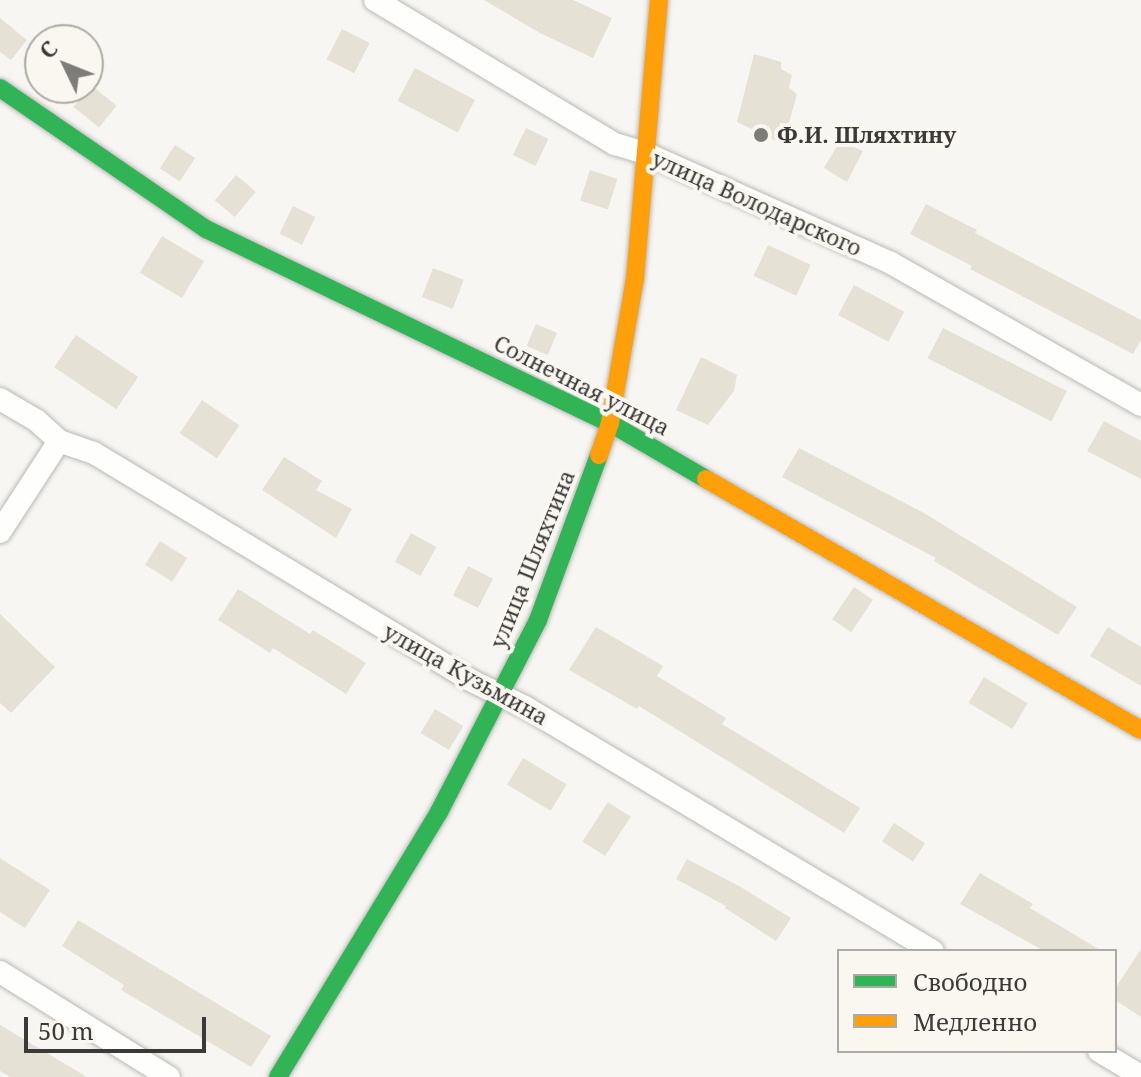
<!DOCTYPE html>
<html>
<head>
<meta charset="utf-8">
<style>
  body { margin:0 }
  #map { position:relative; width:1141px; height:1077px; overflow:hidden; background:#f7f6f2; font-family:"Noto Serif",serif }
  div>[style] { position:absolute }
  .building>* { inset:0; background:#e5e1d5; transform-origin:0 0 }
  .roads { filter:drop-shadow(0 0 2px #bab9b6) drop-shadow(0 0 2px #bab9b6) }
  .street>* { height:22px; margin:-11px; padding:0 11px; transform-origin:11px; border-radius:11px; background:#fefefd }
  .fast>* { height:18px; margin:-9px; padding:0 9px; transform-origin:9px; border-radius:9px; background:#30b455 }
  .slow>* { height:18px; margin:-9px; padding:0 9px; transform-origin:9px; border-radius:9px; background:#ff9f0a }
  .dots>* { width:22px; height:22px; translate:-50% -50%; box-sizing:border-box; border:4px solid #f9f7f0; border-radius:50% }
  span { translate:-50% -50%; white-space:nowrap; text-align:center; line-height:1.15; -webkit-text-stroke:8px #f9f7f0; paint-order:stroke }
  .poi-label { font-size:22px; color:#3b3a38; font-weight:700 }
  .left { translate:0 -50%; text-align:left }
  .street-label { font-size:22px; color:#3b3a38 }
  .legend { position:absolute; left:837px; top:949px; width:280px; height:104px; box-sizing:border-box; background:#f9f7f0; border:2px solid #adaba6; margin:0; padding:10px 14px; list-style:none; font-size:24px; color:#3b3a38 }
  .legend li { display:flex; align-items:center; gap:16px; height:40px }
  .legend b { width:40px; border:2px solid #adaba6 }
  .north { position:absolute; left:24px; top:24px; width:80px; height:80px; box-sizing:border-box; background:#f9f7f0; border:2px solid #adaba6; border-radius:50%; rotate:313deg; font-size:22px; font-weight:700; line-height:32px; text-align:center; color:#3b3a38 }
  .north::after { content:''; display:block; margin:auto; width:28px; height:36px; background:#7d7c79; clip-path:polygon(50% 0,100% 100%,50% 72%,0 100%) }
  .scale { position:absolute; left:24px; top:1017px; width:182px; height:36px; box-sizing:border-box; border:4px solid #3b3a38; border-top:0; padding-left:10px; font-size:24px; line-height:28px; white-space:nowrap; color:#3b3a38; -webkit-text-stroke:6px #f9f7f0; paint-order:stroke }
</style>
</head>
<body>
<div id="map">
  <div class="building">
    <div style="clip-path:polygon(484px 0,573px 0,612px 18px,593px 58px,540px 33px)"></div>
    <div style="clip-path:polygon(0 18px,27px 40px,11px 60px,0 52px)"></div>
    <div style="left:342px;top:29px;width:31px;height:34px;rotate:27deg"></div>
    <div style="clip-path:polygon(754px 54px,781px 62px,781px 69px,792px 75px,789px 88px,797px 94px,783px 144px,737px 122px)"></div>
    <div style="left:415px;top:68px;width:68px;height:37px;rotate:28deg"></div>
    <div style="left:91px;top:85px;width:33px;height:28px;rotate:39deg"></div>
    <div style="left:526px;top:128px;width:25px;height:30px;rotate:26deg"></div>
    <div style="clip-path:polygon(840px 141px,863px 151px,847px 182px,824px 168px)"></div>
    <div style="left:175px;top:145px;width:24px;height:28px;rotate:33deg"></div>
    <div style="left:590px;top:170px;width:29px;height:32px;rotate:18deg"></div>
    <div style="left:236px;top:175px;width:26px;height:33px;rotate:40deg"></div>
    <div style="clip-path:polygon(926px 204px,977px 230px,975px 233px,1141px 320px,1141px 340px,1133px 354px,970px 269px,972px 266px,910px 234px)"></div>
    <div style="left:293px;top:206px;width:25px;height:31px;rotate:26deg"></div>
    <div style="left:162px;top:236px;width:49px;height:43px;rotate:31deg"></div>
    <div style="left:768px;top:245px;width:47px;height:34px;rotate:25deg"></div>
    <div style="left:433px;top:268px;width:33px;height:31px;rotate:21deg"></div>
    <div style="left:854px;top:285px;width:57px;height:34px;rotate:28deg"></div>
    <div style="left:536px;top:324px;width:23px;height:24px;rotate:23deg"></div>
    <div style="left:943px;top:328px;width:139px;height:34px;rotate:27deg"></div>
    <div style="left:76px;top:335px;width:75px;height:39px;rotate:34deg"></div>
    <div style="clip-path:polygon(701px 357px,737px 375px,734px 391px,708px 425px,676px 410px)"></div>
    <div style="left:202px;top:400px;width:45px;height:40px;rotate:34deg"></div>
    <div style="clip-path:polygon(1104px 421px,1141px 441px,1141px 479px,1087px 451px)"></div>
    <div style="clip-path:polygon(799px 448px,924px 513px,1077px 607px,1058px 635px,934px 561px,936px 558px,782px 477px)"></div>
    <div style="clip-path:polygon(284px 457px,322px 481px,316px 490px,352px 509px,336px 538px,262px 490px)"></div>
    <div style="left:411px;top:533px;width:29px;height:33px;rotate:29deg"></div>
    <div style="left:160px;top:541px;width:32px;height:28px;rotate:32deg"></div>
    <div style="left:468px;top:566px;width:28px;height:33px;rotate:27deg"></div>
    <div style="left:854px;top:587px;width:23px;height:39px;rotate:34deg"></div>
    <div style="clip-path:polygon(238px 589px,310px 634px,313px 630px,366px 663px,346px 694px,273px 648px,270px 653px,218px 620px)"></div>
    <div style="clip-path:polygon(0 614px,55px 667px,11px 713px,0 703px)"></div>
    <div style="clip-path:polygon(596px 627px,663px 666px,657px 676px,726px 718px,722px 724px,860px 808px,844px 833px,639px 706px,637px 709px,569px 670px)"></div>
    <div style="clip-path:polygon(1108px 627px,1141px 647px,1141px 686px,1090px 656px)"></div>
    <div style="left:984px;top:677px;width:51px;height:30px;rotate:31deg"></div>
    <div style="left:435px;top:709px;width:33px;height:28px;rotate:31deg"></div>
    <div style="left:523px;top:758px;width:51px;height:31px;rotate:31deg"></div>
    <div style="left:608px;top:802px;width:27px;height:47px;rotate:33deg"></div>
    <div style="left:894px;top:823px;width:37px;height:22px;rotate:33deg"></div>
    <div style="clip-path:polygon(0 858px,50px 890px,25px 928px,0 912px)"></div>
    <div style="clip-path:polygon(687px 859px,739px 886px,791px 918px,776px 941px,725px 908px,726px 906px,676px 879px)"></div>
    <div style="clip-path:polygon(980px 873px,1033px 904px,1030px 908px,1102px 951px,1044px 951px,960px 904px)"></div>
    <div style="clip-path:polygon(78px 920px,271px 1036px,251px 1067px,121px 990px,124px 985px,62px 946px)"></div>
    <div style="clip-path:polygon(1141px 949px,1141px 1017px,1115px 1000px,1115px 989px)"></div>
    <div style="clip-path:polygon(0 1025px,87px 1077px,10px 1077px,0 1071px)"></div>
  </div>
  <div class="roads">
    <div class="street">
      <div style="left:375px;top:0;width:280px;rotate:31deg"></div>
      <div style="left:615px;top:144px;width:31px;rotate:17deg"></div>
      <div style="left:645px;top:153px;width:269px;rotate:24.1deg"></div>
      <div style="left:891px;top:263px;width:288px;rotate:29.6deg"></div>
      <div style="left:0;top:399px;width:42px;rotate:30.3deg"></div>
      <div style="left:36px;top:420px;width:31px;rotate:42deg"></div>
      <div style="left:59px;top:441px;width:37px;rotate:19deg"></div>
      <div style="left:94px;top:453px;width:437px;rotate:31.1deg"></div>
      <div style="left:468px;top:679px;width:64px;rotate:26.2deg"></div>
      <div style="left:525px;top:707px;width:475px;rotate:30.9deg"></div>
      <div style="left:0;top:532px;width:108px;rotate:-57deg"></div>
      <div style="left:0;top:972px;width:199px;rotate:31.9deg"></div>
      <div style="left:1099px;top:1051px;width:49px;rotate:30.8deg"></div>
    </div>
    <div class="fast">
      <div style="left:0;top:88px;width:250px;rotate:34.4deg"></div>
      <div style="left:206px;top:229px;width:448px;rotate:25.7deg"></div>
      <div style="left:610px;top:423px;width:111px;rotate:30.3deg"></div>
      <div style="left:278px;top:1077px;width:310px;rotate:-58.7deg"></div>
      <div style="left:439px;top:812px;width:216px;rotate:-62.7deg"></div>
      <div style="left:538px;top:620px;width:176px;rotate:-69.7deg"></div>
    </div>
    <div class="slow">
      <div style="left:599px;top:455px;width:34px;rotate:-71deg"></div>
      <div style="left:610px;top:423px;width:146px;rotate:-80.2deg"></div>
      <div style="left:635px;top:279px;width:280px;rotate:-85.1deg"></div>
      <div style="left:706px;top:479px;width:502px;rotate:29.99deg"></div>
    </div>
  </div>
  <div class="dots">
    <div style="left:761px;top:135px;background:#7d7c79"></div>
  </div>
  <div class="poi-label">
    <span class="left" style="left:777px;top:135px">Ф.И. Шляхтину</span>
  </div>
  <div class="street-label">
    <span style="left:757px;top:203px;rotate:24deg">улица Володарского</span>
    <span style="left:582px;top:385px;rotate:27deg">Солнечная улица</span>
    <span style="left:532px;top:559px;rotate:-68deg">улица Шляхтина</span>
    <span style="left:466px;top:674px;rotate:29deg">улица Кузьмина</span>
  </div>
  <ul class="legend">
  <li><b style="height:10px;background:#30b455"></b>Свободно</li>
  <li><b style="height:10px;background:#ff9f0a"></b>Медленно</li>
  </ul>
  <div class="north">С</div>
  <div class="scale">50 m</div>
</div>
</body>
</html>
